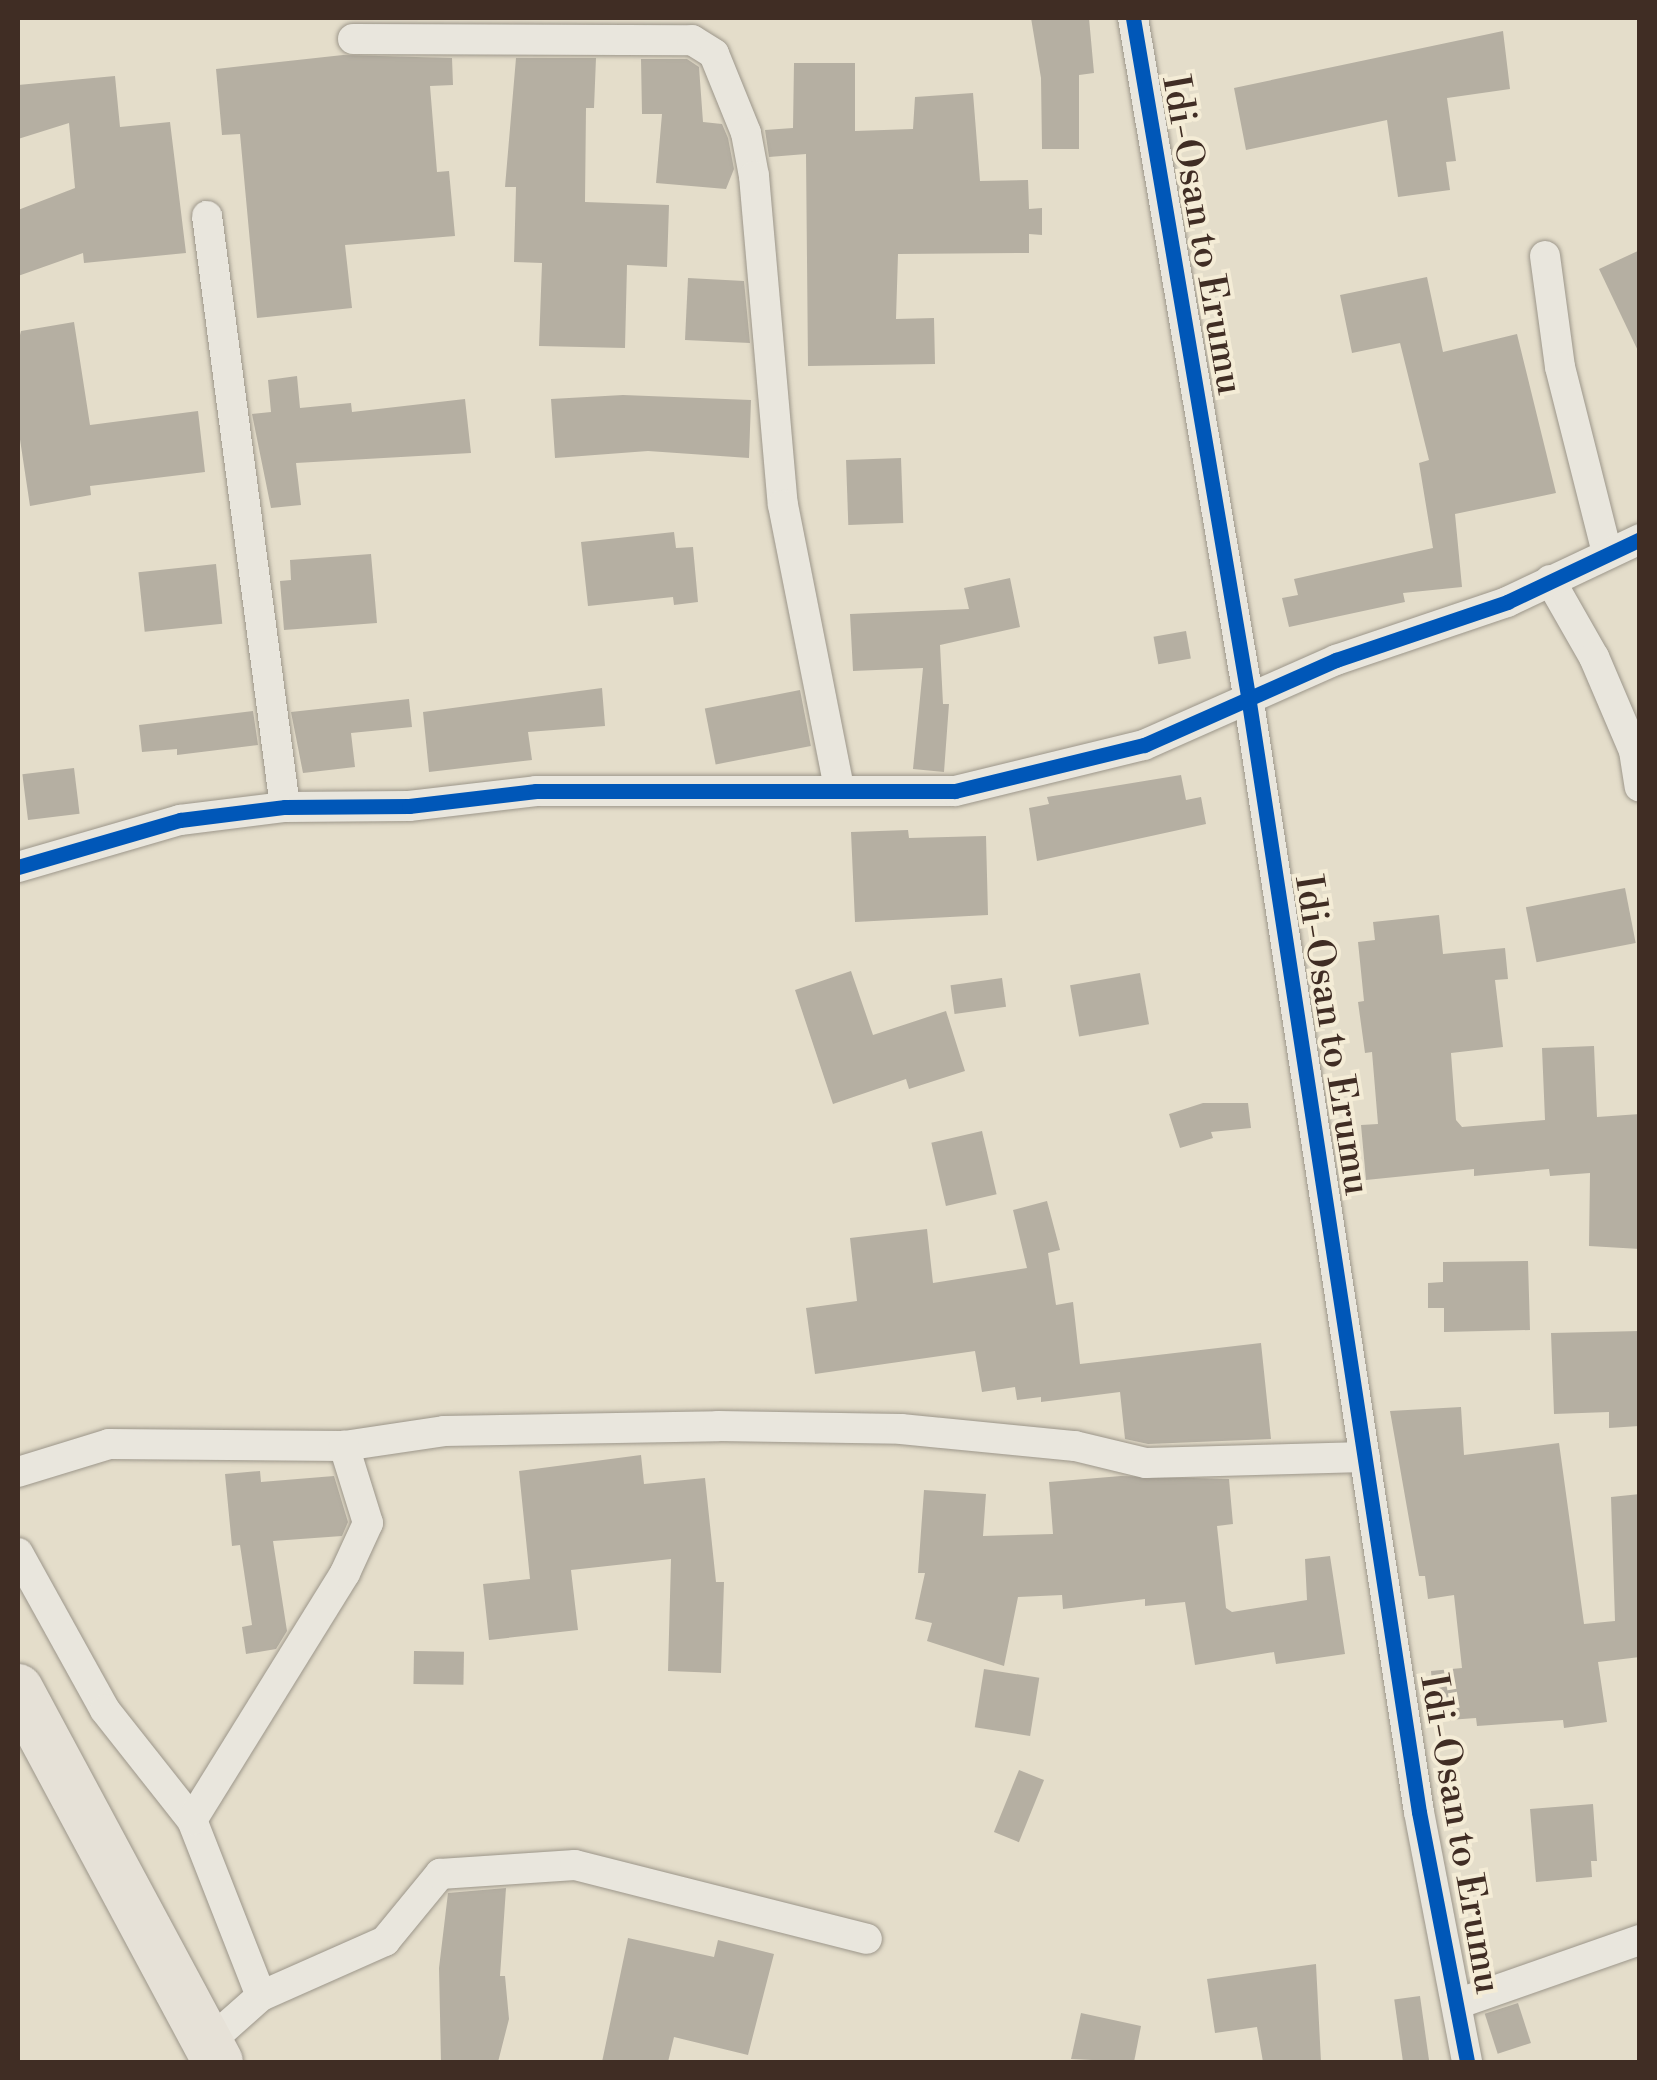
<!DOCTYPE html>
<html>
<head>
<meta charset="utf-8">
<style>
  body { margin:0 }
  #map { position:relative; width:1657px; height:2080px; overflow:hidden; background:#e4ddca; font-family:"Libre Bodoni",serif }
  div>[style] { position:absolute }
  .building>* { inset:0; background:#b5afa2; transform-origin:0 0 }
  .roads { filter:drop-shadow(0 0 2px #9c968a) drop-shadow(0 0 2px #9c968a) }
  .minor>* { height:30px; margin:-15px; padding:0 15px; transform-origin:15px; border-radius:15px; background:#e9e6dd }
  .primary>* { height:50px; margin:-25px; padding:0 25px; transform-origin:25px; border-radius:25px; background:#e6e1d7 }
  .cycleway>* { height:15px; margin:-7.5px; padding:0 7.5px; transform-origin:7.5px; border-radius:7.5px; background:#0057b8 }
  span { translate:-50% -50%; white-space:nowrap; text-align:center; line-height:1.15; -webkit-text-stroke:8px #f4ecd6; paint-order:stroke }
  .street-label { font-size:38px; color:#402d24 }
  .frame { position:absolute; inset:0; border:20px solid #402d24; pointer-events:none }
</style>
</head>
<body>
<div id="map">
  <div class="building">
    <div style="clip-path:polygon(1031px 18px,1089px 18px,1094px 73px,1079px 75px,1079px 149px,1042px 149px,1041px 78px)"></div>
    <div style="clip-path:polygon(1503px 31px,1510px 89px,1447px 98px,1456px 161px,1446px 162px,1450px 190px,1398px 197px,1387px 120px,1246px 150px,1234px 88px)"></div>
    <div style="clip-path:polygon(343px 55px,452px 58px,453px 85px,430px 86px,437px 172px,449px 171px,455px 236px,345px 245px,352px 308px,257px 318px,240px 134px,222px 135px,216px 69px)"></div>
    <div style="clip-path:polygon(516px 58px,596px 58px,594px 108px,586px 108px,585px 202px,669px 205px,667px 267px,627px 265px,625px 348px,539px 346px,542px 263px,514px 262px,516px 187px,505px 187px)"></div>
    <div style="clip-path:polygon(641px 59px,687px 59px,699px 67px,703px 122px,722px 124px,728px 138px,734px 169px,726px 189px,656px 183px,662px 114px,642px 114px)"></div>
    <div style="clip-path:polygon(794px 63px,855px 63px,855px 131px,913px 129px,915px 97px,973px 93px,980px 181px,1028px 180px,1029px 209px,1042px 208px,1042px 235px,1029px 234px,1029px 253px,898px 254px,896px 319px,934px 318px,935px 364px,808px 366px,806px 154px,769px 157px,765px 130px,793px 128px)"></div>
    <div style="clip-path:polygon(115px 76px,120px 127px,170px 122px,186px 253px,84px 263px,83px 253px,18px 276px,18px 210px,75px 188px,69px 123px,18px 139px,18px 85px)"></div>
    <div style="clip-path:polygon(1640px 250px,1640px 355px,1599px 269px)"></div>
    <div style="clip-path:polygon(1427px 277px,1443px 352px,1517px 334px,1556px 493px,1455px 514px,1462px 587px,1403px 593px,1405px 602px,1289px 627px,1282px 598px,1298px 595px,1294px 579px,1433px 548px,1419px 463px,1429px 460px,1400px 343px,1352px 353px,1340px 295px)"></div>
    <div style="clip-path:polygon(688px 278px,744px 281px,750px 343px,685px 340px)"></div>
    <div style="clip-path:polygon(74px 322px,90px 425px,198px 411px,205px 472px,90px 486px,91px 495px,30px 506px,18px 426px,18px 343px,21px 331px)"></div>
    <div style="clip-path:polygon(297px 376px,300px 408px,351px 403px,352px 412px,465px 399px,471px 453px,296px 463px,301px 505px,271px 508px,252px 414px,271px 412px,268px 380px)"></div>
    <div style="clip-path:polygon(623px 395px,751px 400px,749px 458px,648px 451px,555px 458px,551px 399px)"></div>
    <div style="left:901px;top:458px;width:65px;height:55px;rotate:88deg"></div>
    <div style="clip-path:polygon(674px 532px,676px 548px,693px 547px,698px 602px,674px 605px,673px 597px,588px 606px,581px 542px)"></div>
    <div style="clip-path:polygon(371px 554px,377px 623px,284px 630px,280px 581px,291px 580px,290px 560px)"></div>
    <div style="left:216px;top:564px;width:60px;height:78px;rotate:84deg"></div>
    <div style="clip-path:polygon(1010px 578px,1020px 627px,940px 645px,943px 704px,949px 704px,944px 772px,913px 769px,923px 668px,853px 671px,850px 614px,969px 609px,964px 588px)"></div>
    <div style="left:1186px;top:631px;width:28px;height:33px;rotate:80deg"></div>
    <div style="clip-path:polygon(602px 688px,605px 726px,528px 732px,532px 760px,429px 772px,423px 712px)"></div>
    <div style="left:800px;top:690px;width:57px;height:97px;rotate:79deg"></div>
    <div style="clip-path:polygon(409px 699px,412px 727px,351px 733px,355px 767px,303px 773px,291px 712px)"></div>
    <div style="clip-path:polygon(253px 711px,258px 745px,177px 755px,177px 749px,142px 752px,139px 725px)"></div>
    <div style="left:74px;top:768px;width:46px;height:52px;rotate:83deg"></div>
    <div style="clip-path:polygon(1181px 775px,1186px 800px,1201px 797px,1206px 824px,1037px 861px,1029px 808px,1049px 804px,1047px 797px)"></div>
    <div style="clip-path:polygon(908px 830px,909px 838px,986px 836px,988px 915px,855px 922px,851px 832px)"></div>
    <div style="left:1625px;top:888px;width:56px;height:101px;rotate:79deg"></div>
    <div style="clip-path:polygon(1439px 915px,1443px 954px,1505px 948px,1508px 979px,1495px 980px,1503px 1047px,1451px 1053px,1456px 1120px,1462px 1127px,1545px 1120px,1542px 1048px,1594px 1046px,1597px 1117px,1640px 1114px,1640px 1249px,1589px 1246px,1590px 1173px,1550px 1176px,1549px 1169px,1474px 1176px,1474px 1169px,1366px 1180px,1361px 1125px,1378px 1124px,1372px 1052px,1365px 1053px,1358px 1002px,1364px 1001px,1358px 942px,1375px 940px,1373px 922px)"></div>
    <div style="clip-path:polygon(851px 971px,873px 1035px,946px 1011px,965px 1071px,909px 1089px,906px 1079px,833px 1104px,795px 990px)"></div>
    <div style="left:1140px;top:973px;width:52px;height:71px;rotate:80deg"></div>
    <div style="left:1002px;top:978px;width:29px;height:52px;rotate:82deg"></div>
    <div style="clip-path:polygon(1203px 1103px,1248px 1103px,1251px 1128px,1211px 1132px,1213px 1138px,1180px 1148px,1169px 1114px)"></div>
    <div style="left:982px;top:1131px;width:65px;height:52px;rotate:77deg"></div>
    <div style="clip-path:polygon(1047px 1201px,1060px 1250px,1048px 1253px,1056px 1305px,1073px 1302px,1080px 1364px,1261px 1343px,1271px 1439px,1148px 1444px,1125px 1439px,1120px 1392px,1041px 1402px,1041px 1397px,1017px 1400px,1015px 1387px,982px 1392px,975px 1351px,815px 1374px,806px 1308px,857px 1301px,850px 1238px,927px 1229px,933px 1283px,1027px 1268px,1013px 1210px)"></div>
    <div style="clip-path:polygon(1528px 1261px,1530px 1330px,1444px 1332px,1444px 1308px,1428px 1308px,1428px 1283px,1443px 1282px,1443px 1262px)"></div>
    <div style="clip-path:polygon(1640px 1331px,1639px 1426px,1609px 1428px,1609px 1412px,1554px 1414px,1551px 1333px)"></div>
    <div style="clip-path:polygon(1461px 1407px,1464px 1455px,1559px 1443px,1584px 1624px,1615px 1621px,1611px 1497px,1640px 1494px,1640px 1657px,1598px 1662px,1607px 1722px,1564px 1728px,1563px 1720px,1477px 1726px,1476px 1718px,1435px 1721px,1431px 1671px,1462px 1668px,1454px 1595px,1428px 1599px,1425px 1576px,1419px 1576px,1390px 1411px)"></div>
    <div style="clip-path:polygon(641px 1455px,644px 1484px,705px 1478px,716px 1582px,724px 1582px,721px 1673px,668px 1671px,671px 1559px,571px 1570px,578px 1630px,489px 1640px,483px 1584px,530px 1579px,519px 1471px)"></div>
    <div style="clip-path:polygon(260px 1471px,261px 1482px,334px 1476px,348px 1522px,342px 1536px,273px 1541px,287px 1631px,276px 1649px,246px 1654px,242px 1627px,252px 1625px,240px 1545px,232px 1546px,225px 1474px)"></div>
    <div style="clip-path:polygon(1121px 1476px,1229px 1479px,1233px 1524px,1217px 1526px,1226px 1608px,1232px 1612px,1307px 1600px,1305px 1559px,1330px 1556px,1345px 1654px,1276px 1664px,1274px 1652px,1195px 1665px,1185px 1602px,1145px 1606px,1145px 1599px,1063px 1609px,1062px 1595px,1018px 1597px,1004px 1666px,927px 1641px,932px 1623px,915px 1619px,925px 1573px,918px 1573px,924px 1490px,986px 1494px,983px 1536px,1053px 1534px,1049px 1482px)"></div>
    <div style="left:414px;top:1651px;width:50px;height:33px;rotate:1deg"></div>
    <div style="left:984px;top:1669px;width:56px;height:59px;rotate:9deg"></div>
    <div style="left:1019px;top:1770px;width:27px;height:67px;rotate:22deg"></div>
    <div style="clip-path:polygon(1593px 1804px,1597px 1861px,1591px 1861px,1592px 1877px,1536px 1882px,1530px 1809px)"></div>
    <div style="clip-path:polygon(506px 1888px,500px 1976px,505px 1976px,509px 2019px,498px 2062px,441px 2062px,439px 1968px,448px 1893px)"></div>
    <div style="clip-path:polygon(628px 1938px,714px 1957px,718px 1940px,774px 1954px,748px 2055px,674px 2037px,668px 2062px,602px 2062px)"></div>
    <div style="clip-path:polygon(1316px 1964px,1321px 2062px,1263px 2062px,1257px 2027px,1215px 2033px,1207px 1979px)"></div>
    <div style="left:1420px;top:1996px;width:67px;height:26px;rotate:82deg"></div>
    <div style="left:1518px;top:2003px;width:42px;height:35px;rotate:72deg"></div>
    <div style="clip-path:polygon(1081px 2013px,1141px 2026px,1134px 2062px,1071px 2059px)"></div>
  </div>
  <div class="roads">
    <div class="minor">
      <div style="left:1133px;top:18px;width:688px;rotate:80.37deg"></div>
      <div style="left:1248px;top:696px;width:1129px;rotate:81.29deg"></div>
      <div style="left:1419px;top:1812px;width:255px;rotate:79.1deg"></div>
      <div style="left:353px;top:39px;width:339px;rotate:0.2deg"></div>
      <div style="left:692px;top:40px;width:26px;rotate:32deg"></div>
      <div style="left:714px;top:54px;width:85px;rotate:67.9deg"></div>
      <div style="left:746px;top:133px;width:44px;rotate:79.5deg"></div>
      <div style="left:754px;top:176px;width:330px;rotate:85deg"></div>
      <div style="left:783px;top:505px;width:289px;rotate:78.8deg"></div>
      <div style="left:207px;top:216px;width:596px;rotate:82.48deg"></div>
      <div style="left:1545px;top:256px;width:112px;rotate:82.3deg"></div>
      <div style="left:1560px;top:367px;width:192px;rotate:75.8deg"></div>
      <div style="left:1550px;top:580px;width:89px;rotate:60.3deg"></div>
      <div style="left:1594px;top:657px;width:102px;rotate:66.9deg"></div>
      <div style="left:1634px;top:751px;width:36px;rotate:81deg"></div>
      <div style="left:18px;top:867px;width:169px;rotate:-16.2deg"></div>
      <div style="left:180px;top:820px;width:106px;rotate:-7.1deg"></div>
      <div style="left:285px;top:807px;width:124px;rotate:-0.5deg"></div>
      <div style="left:409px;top:806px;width:128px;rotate:-6.7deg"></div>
      <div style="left:536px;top:791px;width:419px"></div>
      <div style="left:955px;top:791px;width:195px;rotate:-13.7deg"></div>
      <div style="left:1144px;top:745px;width:210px;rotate:-23.9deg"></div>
      <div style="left:1336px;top:660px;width:181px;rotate:-18.7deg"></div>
      <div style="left:1507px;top:602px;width:147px;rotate:-25.3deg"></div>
      <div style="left:18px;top:1472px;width:95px;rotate:-17.1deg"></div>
      <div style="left:109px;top:1444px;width:235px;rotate:0.5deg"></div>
      <div style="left:344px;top:1446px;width:101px;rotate:-8.5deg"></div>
      <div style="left:444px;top:1431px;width:274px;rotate:-1deg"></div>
      <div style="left:718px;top:1426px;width:183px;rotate:0.9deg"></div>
      <div style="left:901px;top:1429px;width:175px;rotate:5.6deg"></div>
      <div style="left:1075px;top:1446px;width:73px;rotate:13.5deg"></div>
      <div style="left:1146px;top:1463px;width:219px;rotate:-1.6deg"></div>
      <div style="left:18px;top:1553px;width:179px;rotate:61deg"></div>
      <div style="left:105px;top:1710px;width:140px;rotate:51.7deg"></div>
      <div style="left:192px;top:1820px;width:189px;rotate:68.6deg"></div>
      <div style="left:192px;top:1820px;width:291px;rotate:-58.2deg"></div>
      <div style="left:345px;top:1573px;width:55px;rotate:-65.3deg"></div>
      <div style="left:368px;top:1523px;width:81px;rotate:-107.3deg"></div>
      <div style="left:1457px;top:2004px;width:194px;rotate:-19.3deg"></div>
      <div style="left:208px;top:2043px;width:71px;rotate:-41.6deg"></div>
      <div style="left:261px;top:1996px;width:136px;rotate:-23.9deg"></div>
      <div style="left:385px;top:1941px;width:87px;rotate:-50.6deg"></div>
      <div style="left:440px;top:1874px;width:135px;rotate:-3.8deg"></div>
      <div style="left:575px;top:1865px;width:301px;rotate:14.2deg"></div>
    </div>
    <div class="primary">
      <div style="left:18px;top:1689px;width:423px;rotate:61.8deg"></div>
    </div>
  </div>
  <div class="cycleway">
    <div style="left:1133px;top:18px;width:688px;rotate:80.37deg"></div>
    <div style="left:1248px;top:696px;width:1129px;rotate:81.29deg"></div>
    <div style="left:1419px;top:1812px;width:255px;rotate:79.1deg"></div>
    <div style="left:18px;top:867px;width:169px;rotate:-16.2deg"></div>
    <div style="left:180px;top:820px;width:106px;rotate:-7.1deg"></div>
    <div style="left:285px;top:807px;width:124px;rotate:-0.5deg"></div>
    <div style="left:409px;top:806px;width:128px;rotate:-6.7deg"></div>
    <div style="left:536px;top:791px;width:419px"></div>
    <div style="left:955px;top:791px;width:195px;rotate:-13.7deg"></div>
    <div style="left:1144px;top:745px;width:210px;rotate:-23.9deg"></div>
    <div style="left:1336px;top:660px;width:181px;rotate:-18.7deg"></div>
    <div style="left:1507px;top:602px;width:147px;rotate:-25.3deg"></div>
  </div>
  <div class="street-label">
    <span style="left:1202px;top:235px;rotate:80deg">Idi-Osan to Erumu</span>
    <span style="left:1332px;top:1035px;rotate:81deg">Idi-Osan to Erumu</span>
    <span style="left:1460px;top:1834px;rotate:80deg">Idi-Osan to Erumu</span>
  </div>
  <div class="frame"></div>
</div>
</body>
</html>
